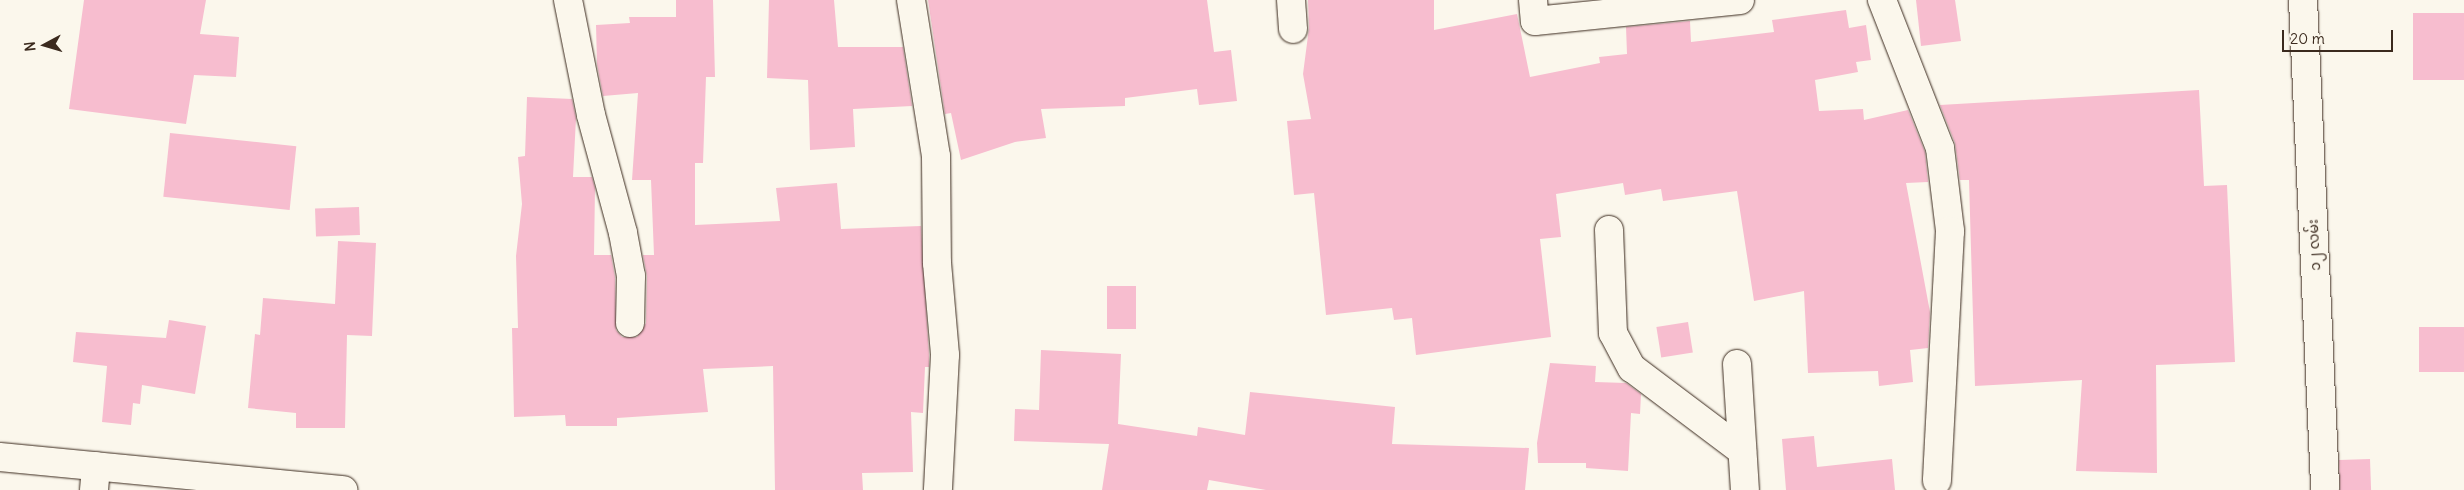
<!DOCTYPE html>
<html>
<head>
<meta charset="utf-8">
<style>
  body { margin:0 }
  #map { position:relative; width:2464px; height:490px; overflow:hidden; background:#fbf7ec; font-family:Delius,"Noto Sans Myanmar",sans-serif }
  div>[style] { position:absolute }
  .building>* { inset:0; background:#f7bdcf; transform-origin:0 0 }
  .roads { filter:drop-shadow(0 0 1px #3b2a1e) drop-shadow(0 0 1px #3b2a1e) }
  .street>* { height:28px; margin:-14px; padding:0 14px; transform-origin:14px; border-radius:14px; background:#fbf7ec }
  .secondary>* { height:28px; margin:-14px; padding:0 14px; transform-origin:14px; border-radius:14px; background:#fbf7ec }
  span { translate:-50% -50%; white-space:nowrap; text-align:center; line-height:1.15; -webkit-text-stroke:4px #fbf7ec; paint-order:stroke }
  .street-label { font-size:14px; color:#3b2a1e }
  .north { position:absolute; left:20px; top:20px; width:50px; height:50px; -webkit-text-stroke:4px #fbf7ec; paint-order:stroke; rotate:264deg; font-size:14px; font-weight:700; line-height:20px; text-align:center; color:#3b2a1e }
  .north::after { content:''; display:block; margin:auto; width:18px; height:22px; background:#3b2a1e; clip-path:polygon(50% 0,100% 100%,50% 72%,0 100%) }
  .scale { position:absolute; left:2282px; top:30px; width:111px; height:22px; box-sizing:border-box; border:2px solid #3b2a1e; border-top:0; padding-left:6px; font-size:15px; line-height:18px; white-space:nowrap; color:#3b2a1e; -webkit-text-stroke:4px #fbf7ec; paint-order:stroke }
</style>
</head>
<body>
<div id="map">
  <div class="building">
    <div style="clip-path:polygon(84px 0,206px 0,200px 34px,239px 37px,236px 77px,194px 75px,186px 124px,69px 109px)"></div>
    <div style="clip-path:polygon(676px 0,713px 0,715px 77px,706px 77px,703px 163px,695px 163px,695px 225px,780px 221px,776px 188px,837px 183px,841px 229px,921px 226px,929px 355px,929px 367px,925px 367px,923px 413px,911px 412px,913px 472px,862px 473px,863px 490px,775px 490px,773px 366px,703px 369px,708px 412px,617px 418px,617px 426px,566px 426px,565px 415px,514px 417px,512px 328px,518px 328px,516px 256px,522px 204px,518px 157px,525px 156px,527px 97px,572px 99px,576px 118px,573px 177px,592px 177px,595px 188px,594px 255px,611px 255px,615px 277px,616px 330px,622px 337px,637px 337px,646px 323px,647px 276px,643px 255px,654px 255px,651px 180px,632px 180px,638px 93px,603px 96px,597px 64px,596px 25px,630px 23px,629px 17px,676px 17px)"></div>
    <div style="clip-path:polygon(769px 0,834px 0,838px 47px,903px 47px,912px 106px,853px 109px,855px 147px,810px 150px,808px 80px,767px 78px)"></div>
    <div style="clip-path:polygon(928px 0,1207px 0,1214px 52px,1231px 50px,1237px 101px,1199px 105px,1197px 89px,1125px 98px,1125px 106px,1041px 109px,1046px 138px,1015px 142px,961px 160px,951px 113px,945px 114px)"></div>
    <div style="clip-path:polygon(1308px 0,1434px 0,1434px 30px,1517px 14px,1530px 77px,1600px 63px,1599px 57px,1627px 54px,1626px 27px,1690px 21px,1691px 42px,1774px 32px,1772px 20px,1846px 10px,1849px 28px,1866px 25px,1871px 60px,1856px 62px,1858px 72px,1815px 80px,1819px 111px,1863px 109px,1864px 120px,1908px 110px,1925px 152px,1928px 182px,1906px 183px,1930px 312px,1928px 348px,1910px 350px,1913px 382px,1879px 386px,1878px 371px,1808px 373px,1804px 291px,1754px 301px,1737px 191px,1663px 201px,1661px 189px,1625px 195px,1623px 183px,1556px 194px,1561px 237px,1540px 239px,1551px 337px,1416px 355px,1412px 318px,1394px 320px,1392px 308px,1326px 315px,1314px 193px,1294px 195px,1287px 121px,1311px 119px,1303px 74px,1309px 28px)"></div>
    <div style="clip-path:polygon(1916px 0,1955px 0,1961px 41px,1921px 46px)"></div>
    <div style="left:2464px;top:13px;width:67px;height:51px;rotate:90deg"></div>
    <div style="clip-path:polygon(2199px 90px,2204px 186px,2227px 185px,2235px 362px,2156px 365px,2157px 473px,2076px 471px,2082px 380px,1975px 386px,1969px 180px,1960px 180px,1955px 143px,1940px 105px)"></div>
    <div style="left:170px;top:133px;width:127px;height:64px;rotate:6deg"></div>
    <div style="left:359px;top:207px;width:28px;height:44px;rotate:88deg"></div>
    <div style="clip-path:polygon(338px 241px,376px 243px,372px 336px,347px 335px,345px 428px,296px 428px,296px 413px,248px 408px,255px 334px,260px 335px,263px 298px,335px 304px)"></div>
    <div style="left:1107px;top:286px;width:29px;height:43px"></div>
    <div style="clip-path:polygon(169px 320px,206px 326px,195px 394px,142px 385px,140px 404px,133px 403px,131px 425px,102px 422px,107px 366px,73px 362px,76px 332px,166px 338px)"></div>
    <div style="left:1688px;top:322px;width:31px;height:32px;rotate:81deg"></div>
    <div style="left:2464px;top:327px;width:45px;height:45px;rotate:90deg"></div>
    <div style="clip-path:polygon(1041px 350px,1121px 354px,1118px 424px,1197px 436px,1198px 427px,1245px 435px,1250px 392px,1395px 407px,1392px 444px,1529px 448px,1525px 490px,1266px 490px,1209px 480px,1207px 490px,1102px 490px,1109px 444px,1014px 441px,1015px 409px,1039px 410px)"></div>
    <div style="clip-path:polygon(1550px 363px,1596px 366px,1595px 382px,1626px 383px,1641px 394px,1640px 414px,1631px 413px,1628px 471px,1586px 468px,1586px 463px,1538px 463px,1537px 443px)"></div>
    <div style="clip-path:polygon(1814px 436px,1817px 467px,1892px 459px,1895px 490px,1786px 490px,1782px 439px)"></div>
    <div style="left:2370px;top:459px;width:31px;height:31px;rotate:88deg"></div>
  </div>
  <div class="roads">
    <div class="street">
      <div style="left:568px;top:0;width:117px;rotate:78.7deg"></div>
      <div style="left:591px;top:115px;width:122px;rotate:74.8deg"></div>
      <div style="left:623px;top:233px;width:44px;rotate:79.5deg"></div>
      <div style="left:631px;top:276px;width:47px;rotate:91.2deg"></div>
      <div style="left:911px;top:0;width:158px;rotate:80.9deg"></div>
      <div style="left:936px;top:156px;width:107px;rotate:89.5deg"></div>
      <div style="left:937px;top:263px;width:92px;rotate:85deg"></div>
      <div style="left:945px;top:355px;width:135px;rotate:93deg"></div>
      <div style="left:1291px;top:0;width:29px;rotate:86deg"></div>
      <div style="left:1533px;top:0;width:21px;rotate:85deg"></div>
      <div style="left:1535px;top:21px;width:206px;rotate:-5.8deg"></div>
      <div style="left:1882px;top:0;width:159px;rotate:68.6deg"></div>
      <div style="left:1940px;top:148px;width:84px;rotate:83.1deg"></div>
      <div style="left:1950px;top:231px;width:250px;rotate:93deg"></div>
      <div style="left:1609px;top:230px;width:103px;rotate:87.8deg"></div>
      <div style="left:1613px;top:333px;width:40px;rotate:62deg"></div>
      <div style="left:1632px;top:368px;width:138px;rotate:37deg"></div>
      <div style="left:1737px;top:364px;width:126px;rotate:86.4deg"></div>
      <div style="left:0;top:457px;width:345px;rotate:5.5deg"></div>
      <div style="left:94px;top:490px;width:24px;rotate:-85deg"></div>
    </div>
    <div class="secondary">
      <div style="left:2303px;top:0;width:490px;rotate:87.4deg"></div>
    </div>
  </div>
  <div class="street-label">
    <span style="left:2314px;top:245px;rotate:-93deg">၁၂ လမ်း</span>
  </div>
  <div class="north">N</div>
  <div class="scale">20 m</div>
</div>
</body>
</html>
